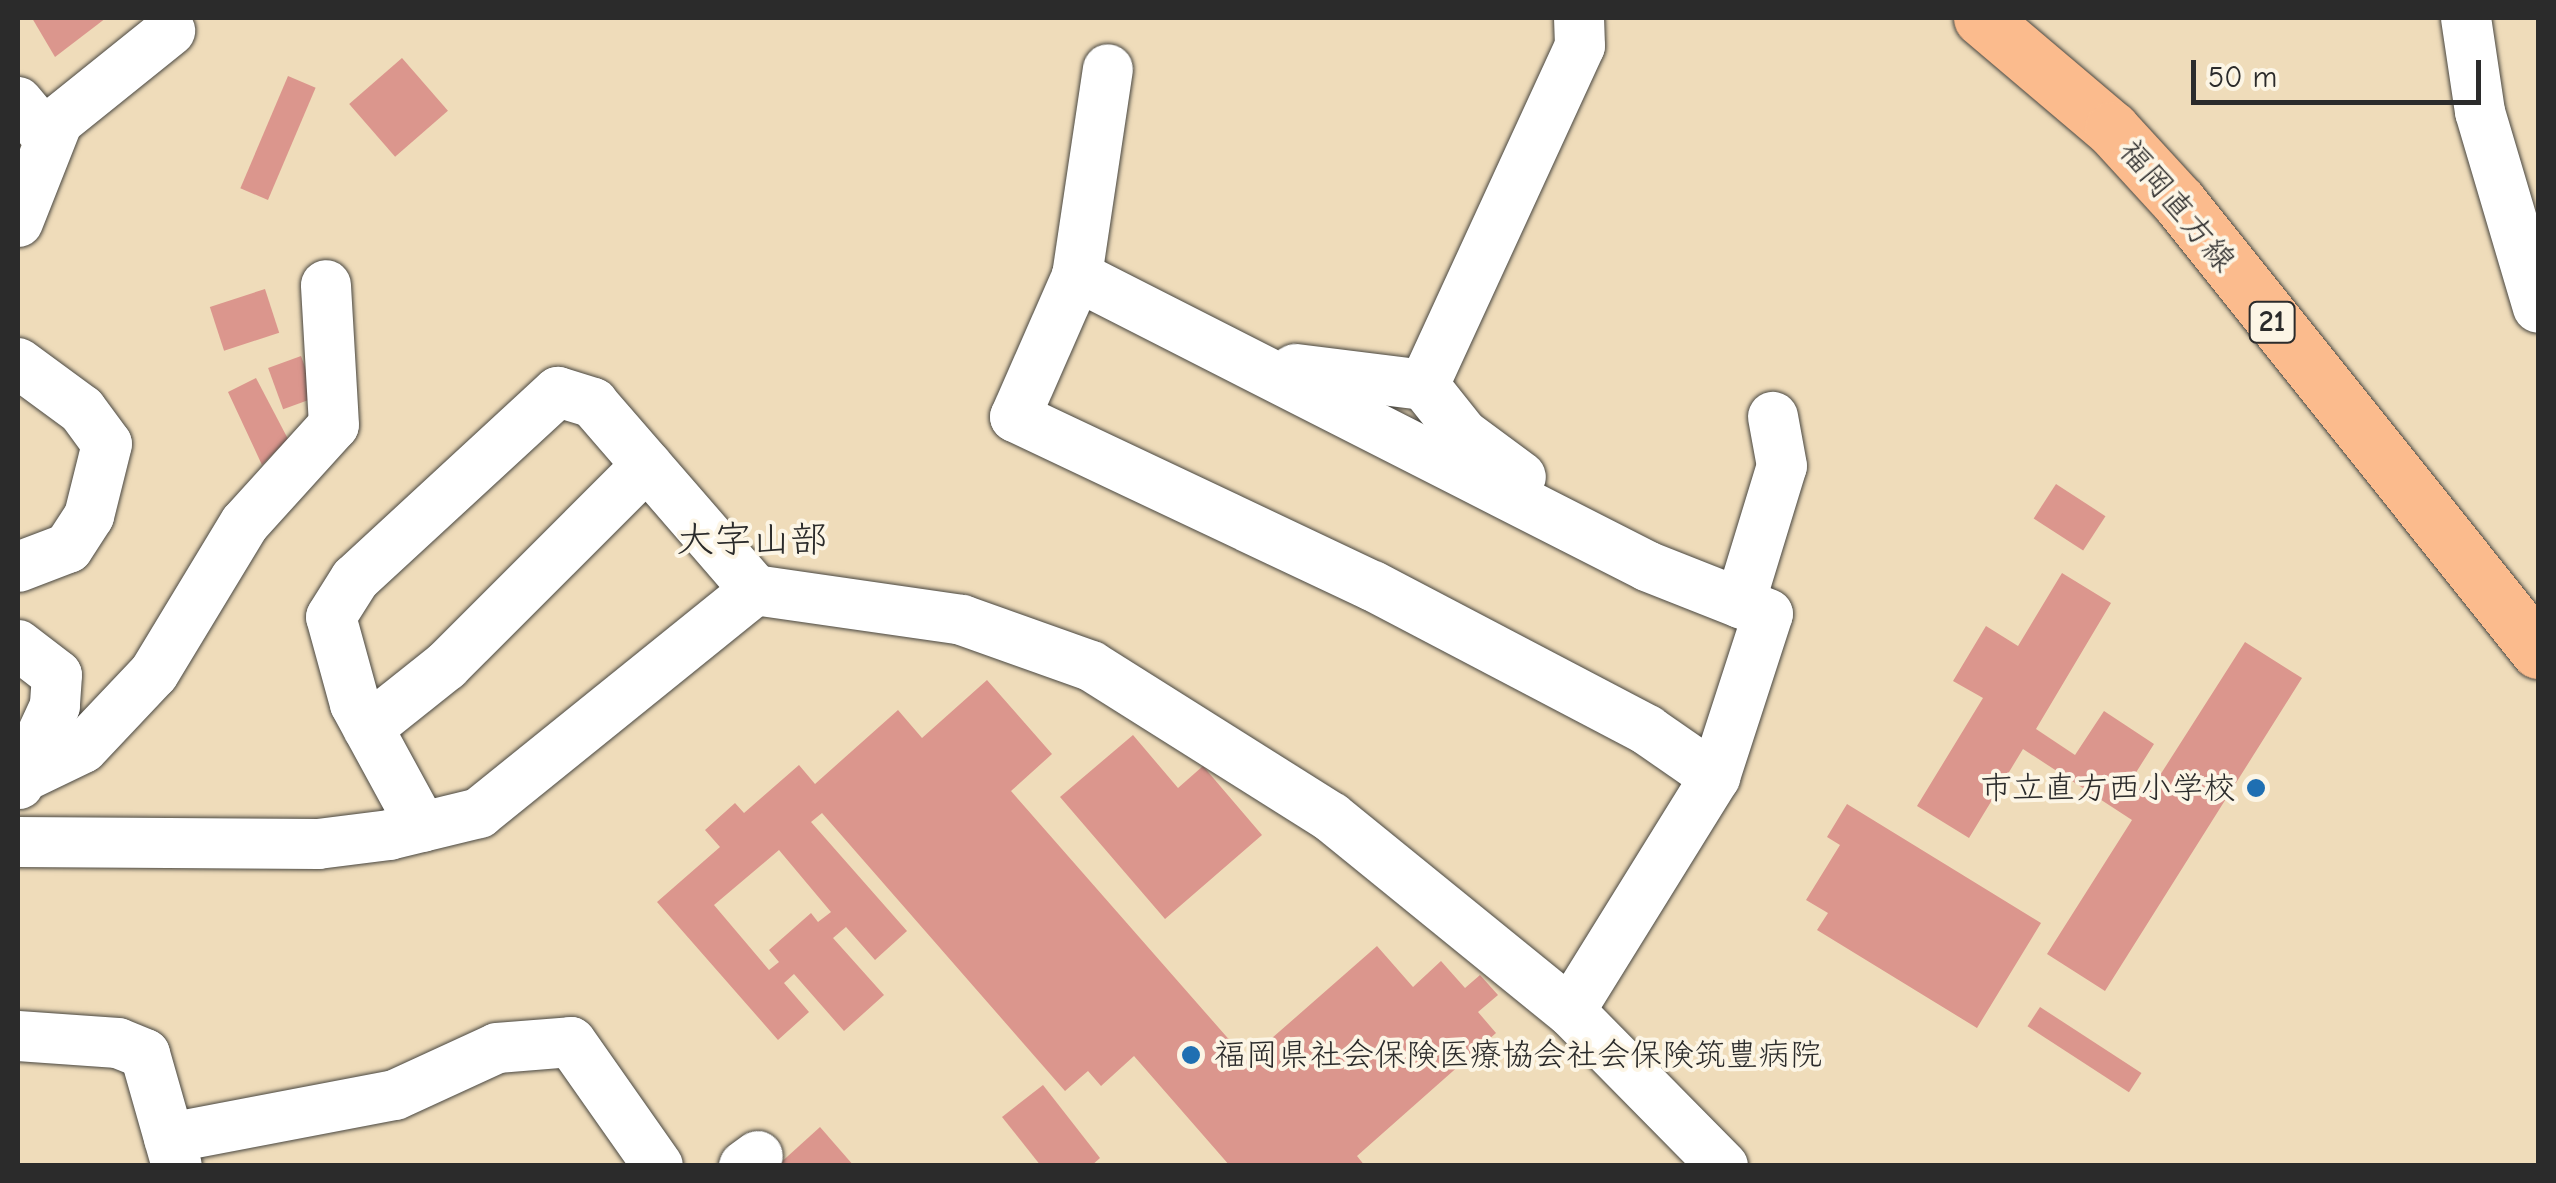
<!DOCTYPE html>
<html>
<head>
<meta charset="utf-8">
<style>
  body { margin:0 }
  #map { position:relative; width:2556px; height:1183px; overflow:hidden; background:#efdcba; font-family:"Comic Neue","Klee One",sans-serif }
  div>[style] { position:absolute }
  .building>* { inset:0; background:#db968d; transform-origin:0 0 }
  .roads { filter:drop-shadow(0 0 2px #484640) drop-shadow(0 0 2px #484640) }
  .minor>* { height:50px; margin:-25px; padding:0 25px; transform-origin:25px; border-radius:25px; background:#fff }
  .major>* { height:55px; margin:-27.5px; padding:0 27.5px; transform-origin:27.5px; border-radius:27.5px; background:#fbbb8d }
  .dots>* { width:28px; height:28px; translate:-50% -50%; box-sizing:border-box; border:5px solid #fcf5e5; border-radius:50% }
  span { translate:-50% -50%; white-space:nowrap; text-align:center; line-height:1.15; -webkit-text-stroke:8px #fcf5e5; paint-order:stroke }
  .shield-label span { padding:2px 8px; background:#fcf5e5; border:2px solid; border-radius:8px; -webkit-text-stroke-width:0 }
  .shield-label { font-size:30px; color:#2b2b2b; font-weight:700 }
  .street-label { font-size:32px; color:#2b2b2b }
  .poi-label { font-size:32px; color:#2b2b2b }
  .right { translate:-100% -50%; text-align:right }
  .left { translate:0 -50%; text-align:left }
  .quarter-label { font-size:38px; color:#2b2b2b }
  .frame { position:absolute; inset:0; border:20px solid #2b2b2b; pointer-events:none }
  .scale { position:absolute; left:2191px; top:60px; width:290px; height:45px; box-sizing:border-box; border:5px solid #2b2b2b; border-top:0; padding-left:12px; font-size:30px; line-height:35px; white-space:nowrap; color:#2b2b2b; -webkit-text-stroke:8px #fcf5e5; paint-order:stroke }
</style>
</head>
<body>
<div id="map">
  <div class="building">
    <div style="clip-path:polygon(32px 18px,106px 18px,55px 57px)"></div>
    <div style="left:402px;top:58px;width:70px;height:70px;rotate:49deg"></div>
    <div style="left:288px;top:76px;width:30px;height:122px;rotate:23deg"></div>
    <div style="left:265px;top:289px;width:46px;height:58px;rotate:72deg"></div>
    <div style="left:301px;top:356px;width:44px;height:35px;rotate:70deg"></div>
    <div style="clip-path:polygon(256px 378px,288px 439px,262px 465px,228px 392px)"></div>
    <div style="left:2056px;top:484px;width:59px;height:41px;rotate:33deg"></div>
    <div style="clip-path:polygon(2062px 573px,2111px 603px,2036px 729px,2075px 755px,2104px 711px,2154px 744px,2130px 782px,2148px 794px,2245px 642px,2302px 678px,2105px 991px,2047px 954px,2132px 820px,2023px 749px,1969px 838px,1917px 806px,1983px 698px,1953px 681px,1986px 626px,2018px 646px)"></div>
    <div style="clip-path:polygon(evenodd,987px 680px,1052px 754px,1011px 791px,1247px 1060px,1377px 946px,1413px 987px,1441px 961px,1465px 988px,1480px 975px,1498px 995px,1478px 1012px,1496px 1033px,1357px 1156px,1365px 1166px,1230px 1166px,1134px 1056px,1101px 1086px,1088px 1071px,1065px 1091px,822px 813px,811px 822px,907px 931px,875px 960px,846px 927px,833px 938px,884px 995px,844px 1031px,794px 974px,784px 983px,809px 1012px,778px 1040px,657px 902px,720px 847px,705px 830px,735px 803px,744px 813px,799px 765px,815px 784px,898px 710px,922px 738px,987px 680px,779px 850px,831px 912px,818px 922px,811px 913px,769px 950px,779px 962px,769px 970px,714px 905px,779px 850px)"></div>
    <div style="clip-path:polygon(1133px 735px,1178px 788px,1203px 766px,1262px 835px,1165px 919px,1060px 797px)"></div>
    <div style="clip-path:polygon(1847px 804px,2041px 923px,1977px 1028px,1817px 930px,1828px 913px,1806px 900px,1840px 845px,1827px 837px)"></div>
    <div style="left:2040px;top:1007px;width:121px;height:23px;rotate:33deg"></div>
    <div style="clip-path:polygon(1043px 1085px,1100px 1158px,1091px 1166px,1041px 1166px,1002px 1117px)"></div>
    <div style="clip-path:polygon(820px 1127px,854px 1166px,777px 1166px)"></div>
  </div>
  <div class="roads">
    <div class="minor">
      <div style="left:2466px;top:18px;width:95px;rotate:81.5deg"></div>
      <div style="left:2480px;top:112px;width:204px;rotate:73.5deg"></div>
      <div style="left:18px;top:102px;width:48px;rotate:50deg"></div>
      <div style="left:18px;top:222px;width:109px;rotate:-68.4deg"></div>
      <div style="left:58px;top:121px;width:144px;rotate:-38.8deg"></div>
      <div style="left:1077px;top:276px;width:209px;rotate:-81.5deg"></div>
      <div style="left:18px;top:363px;width:79px;rotate:36.3deg"></div>
      <div style="left:82px;top:410px;width:42px;rotate:53.7deg"></div>
      <div style="left:107px;top:444px;width:74px;rotate:104deg"></div>
      <div style="left:89px;top:516px;width:38px;rotate:123deg"></div>
      <div style="left:68px;top:548px;width:53px;rotate:159.2deg"></div>
      <div style="left:1295px;top:369px;width:130px;rotate:7.1deg"></div>
      <div style="left:1424px;top:385px;width:373px;rotate:-65.3deg"></div>
      <div style="left:1580px;top:46px;width:28px;rotate:-92deg"></div>
      <div style="left:1424px;top:385px;width:63px;rotate:51.5deg"></div>
      <div style="left:1463px;top:434px;width:72px;rotate:36.6deg"></div>
      <div style="left:1740px;top:603px;width:143px;rotate:-73deg"></div>
      <div style="left:1782px;top:466px;width:50px;rotate:-100.4deg"></div>
      <div style="left:18px;top:645px;width:49px;rotate:37.6deg"></div>
      <div style="left:57px;top:675px;width:31px;rotate:94deg"></div>
      <div style="left:55px;top:706px;width:86px;rotate:114.8deg"></div>
      <div style="left:368px;top:728px;width:100px;rotate:-38.5deg"></div>
      <div style="left:446px;top:666px;width:284px;rotate:-45deg"></div>
      <div style="left:25px;top:776px;width:64px;rotate:-25.8deg"></div>
      <div style="left:83px;top:748px;width:103px;rotate:-46.6deg"></div>
      <div style="left:154px;top:673px;width:175px;rotate:-58.8deg"></div>
      <div style="left:245px;top:523px;width:132px;rotate:-47.8deg"></div>
      <div style="left:334px;top:425px;width:140px;rotate:-93.3deg"></div>
      <div style="left:422px;top:827px;width:140px;rotate:-118.6deg"></div>
      <div style="left:355px;top:704px;width:90px;rotate:-105.4deg"></div>
      <div style="left:331px;top:617px;width:45px;rotate:-57.7deg"></div>
      <div style="left:355px;top:579px;width:276px;rotate:-42.7deg"></div>
      <div style="left:558px;top:392px;width:37px;rotate:17deg"></div>
      <div style="left:593px;top:403px;width:247px;rotate:49.1deg"></div>
      <div style="left:18px;top:842px;width:300px;rotate:0.4deg"></div>
      <div style="left:318px;top:844px;width:72px;rotate:-7.2deg"></div>
      <div style="left:389px;top:835px;width:93px;rotate:-13.7deg"></div>
      <div style="left:479px;top:813px;width:355px;rotate:-38.9deg"></div>
      <div style="left:755px;top:590px;width:209px;rotate:8.2deg"></div>
      <div style="left:962px;top:620px;width:137px;rotate:19.6deg"></div>
      <div style="left:1091px;top:666px;width:284px;rotate:32.2deg"></div>
      <div style="left:1331px;top:817px;width:308px;rotate:39.1deg"></div>
      <div style="left:1570px;top:1011px;width:218px;rotate:45.4deg"></div>
      <div style="left:1570px;top:1011px;width:275px;rotate:-58.2deg"></div>
      <div style="left:1715px;top:777px;width:171px;rotate:-72deg"></div>
      <div style="left:1768px;top:614px;width:130px;rotate:-158.4deg"></div>
      <div style="left:1647px;top:566px;width:640px;rotate:-153.03deg"></div>
      <div style="left:1077px;top:276px;width:154px;rotate:113.7deg"></div>
      <div style="left:1015px;top:417px;width:396px;rotate:25.3deg"></div>
      <div style="left:1373px;top:586px;width:310px;rotate:27.7deg"></div>
      <div style="left:1647px;top:730px;width:83px;rotate:34.7deg"></div>
      <div style="left:18px;top:1036px;width:100px;rotate:4deg"></div>
      <div style="left:118px;top:1043px;width:29px;rotate:22deg"></div>
      <div style="left:145px;top:1054px;width:116px;rotate:74.1deg"></div>
      <div style="left:169px;top:1138px;width:230px;rotate:-10.8deg"></div>
      <div style="left:395px;top:1095px;width:112px;rotate:-24.7deg"></div>
      <div style="left:497px;top:1048px;width:74px;rotate:-4.6deg"></div>
      <div style="left:571px;top:1042px;width:151px;rotate:54.9deg"></div>
      <div style="left:744px;top:1166px;width:17px;rotate:-36deg"></div>
    </div>
    <div class="major">
      <div style="left:1981px;top:18px;width:172px;rotate:40.3deg"></div>
      <div style="left:2112px;top:129px;width:99px;rotate:47.5deg"></div>
      <div style="left:2179px;top:202px;width:575px;rotate:51.36deg"></div>
    </div>
  </div>
  <div class="dots">
    <div style="left:2256px;top:788px;background:#1f6fb2"></div>
    <div style="left:1191px;top:1055px;background:#1f6fb2"></div>
  </div>
  <div class="shield-label">
    <span style="left:2272px;top:322px">21</span>
  </div>
  <div class="street-label">
    <span style="left:2177px;top:206px;rotate:50deg">福岡直方線</span>
  </div>
  <div class="poi-label">
    <span class="right" style="left:2236px;top:788px">市立直方西小学校</span>
    <span class="left" style="left:1214px;top:1055px">福岡県社会保険医療協会社会保険筑豊病院</span>
  </div>
  <div class="quarter-label">
    <span style="left:752px;top:541px">大字山部</span>
  </div>
  <div class="frame"></div>
  <div class="scale">50 m</div>
</div>
</body>
</html>
